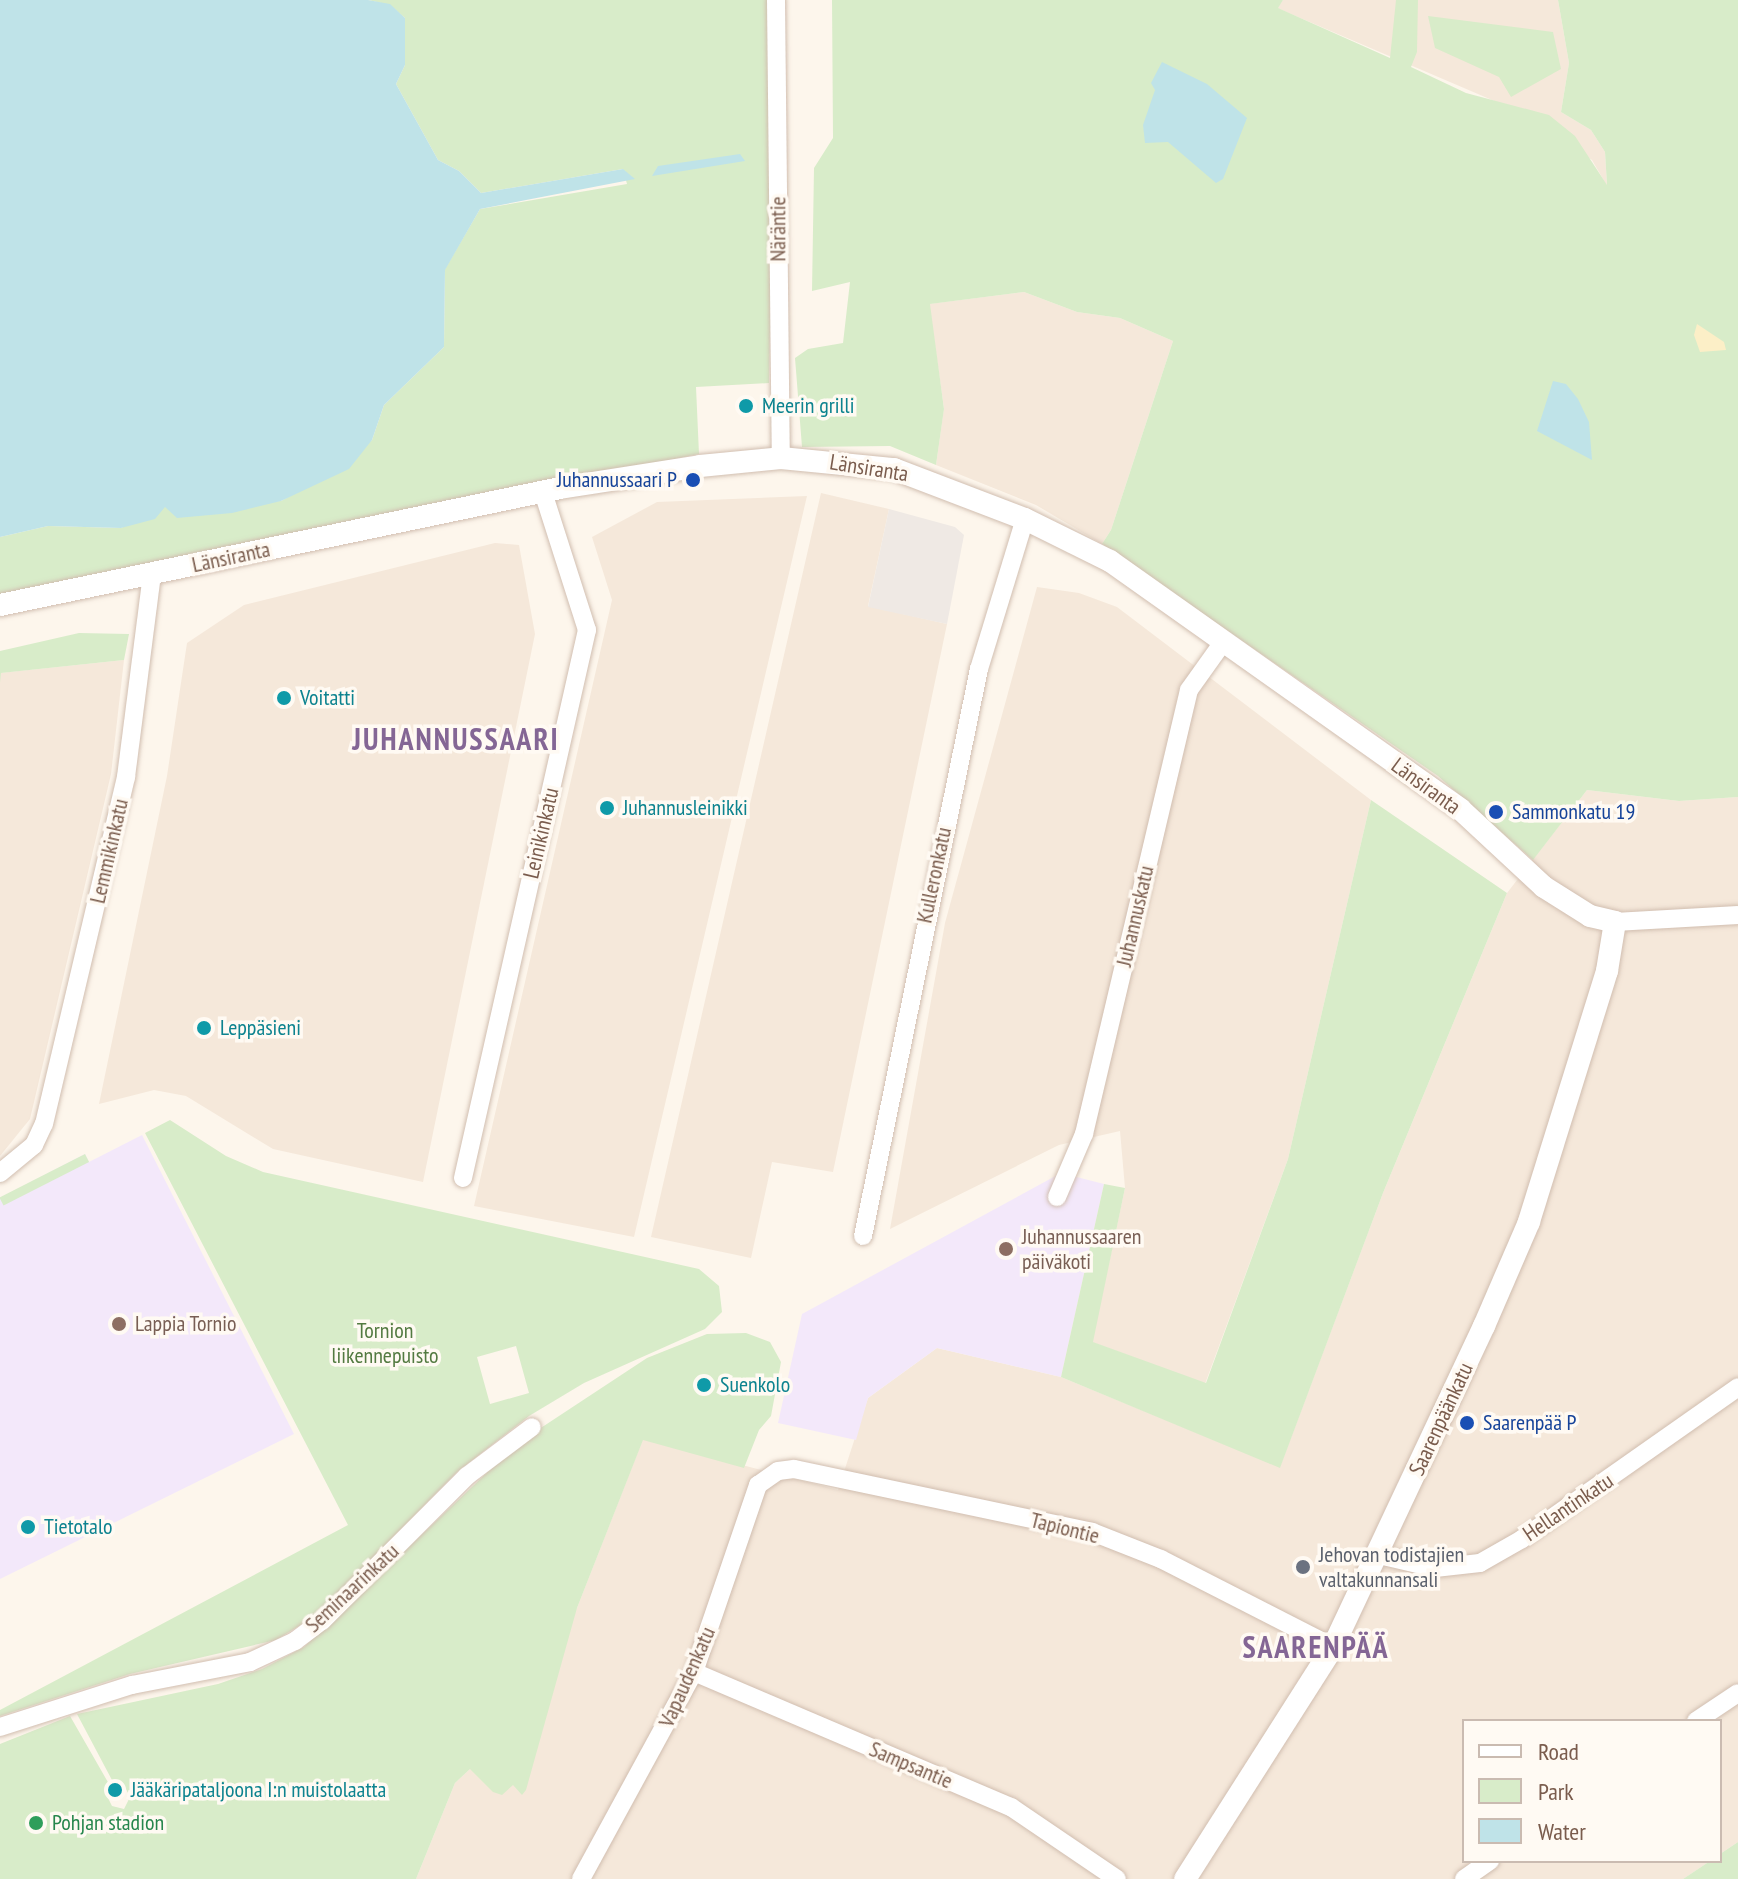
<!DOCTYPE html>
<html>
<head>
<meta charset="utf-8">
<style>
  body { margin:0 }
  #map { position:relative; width:1738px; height:1879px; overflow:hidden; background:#fdf6ec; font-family:"PT Sans Narrow",sans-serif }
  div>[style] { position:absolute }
  .residential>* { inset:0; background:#f5e8da }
  .industrial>* { inset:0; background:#efe9e4 }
  .education>* { inset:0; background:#f3e8fa }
  .green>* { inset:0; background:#d8ecc9; transform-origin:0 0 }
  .sand>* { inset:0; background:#fcefc7 }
  .water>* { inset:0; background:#bfe3e8 }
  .roads { filter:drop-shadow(0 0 2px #d1beb0) drop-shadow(0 0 2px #d1beb0) }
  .minor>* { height:18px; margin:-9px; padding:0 9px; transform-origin:9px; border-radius:9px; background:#fff }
  .tertiary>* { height:22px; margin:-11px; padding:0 11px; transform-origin:11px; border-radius:11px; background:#fff }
  .dots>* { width:22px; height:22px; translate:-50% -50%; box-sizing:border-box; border:4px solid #fffaf3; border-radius:50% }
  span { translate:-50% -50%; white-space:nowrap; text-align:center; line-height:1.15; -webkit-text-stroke:7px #fffaf3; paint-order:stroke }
  .street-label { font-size:22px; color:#7a5c4d }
  .culture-label { font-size:22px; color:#0d838f }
  .left { translate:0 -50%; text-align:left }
  .transit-label { font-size:22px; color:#164399 }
  .right { translate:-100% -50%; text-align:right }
  .education-label { font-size:22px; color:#785e54 }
  .park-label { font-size:22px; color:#537a41 }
  .worship-label { font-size:22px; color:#5b616d }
  .leisure-label { font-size:22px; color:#27864d }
  .district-label { font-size:30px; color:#846695; font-weight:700; letter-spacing:2px }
  .legend { position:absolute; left:1462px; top:1719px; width:260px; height:144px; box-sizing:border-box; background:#fffaf3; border:2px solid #cabbb1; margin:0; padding:10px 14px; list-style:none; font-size:24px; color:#7a5c4d }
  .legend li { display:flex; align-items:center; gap:16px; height:40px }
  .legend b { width:40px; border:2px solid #cabbb1 }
</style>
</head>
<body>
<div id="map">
  <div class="residential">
    <div style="clip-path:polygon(1283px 0,1558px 0,1569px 63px,1561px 112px,1591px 130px,1605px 152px,1607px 186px,1592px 160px,1506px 106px,1277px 8px)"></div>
    <div style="clip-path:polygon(1024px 292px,1077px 312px,1120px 318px,1173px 341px,1111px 530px,1102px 544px,1036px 505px,936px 465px,944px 408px,929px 304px)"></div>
    <div style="clip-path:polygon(821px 493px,889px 509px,868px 606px,947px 624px,833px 1172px,772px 1162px,751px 1258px,651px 1237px)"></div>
    <div style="clip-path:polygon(807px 496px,634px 1237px,474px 1206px,612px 600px,592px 537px,657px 502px)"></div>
    <div style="clip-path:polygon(495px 543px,519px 545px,535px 634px,423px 1182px,273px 1149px,186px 1096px,154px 1090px,99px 1104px,167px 776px,187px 643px,244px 605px)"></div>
    <div style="clip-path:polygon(1037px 587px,1079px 593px,1117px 607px,1371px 800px,1288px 1159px,1205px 1384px,1092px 1342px,1125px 1188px,1120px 1131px,1059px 1145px,890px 1229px,945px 923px)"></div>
    <div style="clip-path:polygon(124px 660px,111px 774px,30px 1119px,0 1156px,0 673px)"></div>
    <div style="clip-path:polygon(1587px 790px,1679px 801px,1738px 797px,1738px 1842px,1720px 1854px,1720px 1721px,1464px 1721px,1464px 1861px,1710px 1861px,1683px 1879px,416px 1879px,455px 1783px,471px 1768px,577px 1608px,643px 1439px,838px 1490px,868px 1398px,937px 1348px,1061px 1377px,1280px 1467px,1383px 1193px,1507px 893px)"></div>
  </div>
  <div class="industrial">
    <div style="clip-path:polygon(889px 509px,955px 527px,964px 535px,947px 624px,868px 607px)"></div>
  </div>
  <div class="education">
    <div style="clip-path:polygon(142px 1135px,294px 1434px,0 1579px,0 1198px,85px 1154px,89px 1162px)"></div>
    <div style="clip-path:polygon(1061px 1173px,1104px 1184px,1061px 1377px,937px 1348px,868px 1398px,856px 1440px,778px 1423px,802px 1314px)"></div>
  </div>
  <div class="green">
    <div style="clip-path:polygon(368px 0,776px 0,769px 383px,696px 387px,699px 454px,0 597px,0 537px,48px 526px,121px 528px,165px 506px,281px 501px,313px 484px,372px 440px,384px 405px,444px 347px,445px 269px,480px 209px,627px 184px,623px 169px,481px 193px,459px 171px,438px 160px,396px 84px,405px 65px,405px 18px,390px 5px)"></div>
    <div style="clip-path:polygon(832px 0,1283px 0,1278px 8px,1390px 58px,1396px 0,1418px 0,1417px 52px,1411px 67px,1466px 93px,1549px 115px,1575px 136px,1607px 185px,1605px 152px,1591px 130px,1561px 112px,1569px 63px,1558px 0,1738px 0,1738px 797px,1679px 801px,1587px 790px,1533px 860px,1438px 776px,1102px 544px,1111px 530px,1173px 341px,1120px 318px,1077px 312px,1024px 292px,930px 304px,944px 409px,936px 465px,890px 446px,802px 447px,795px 358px,808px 349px,843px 343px,850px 282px,812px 291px,814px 168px,833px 138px)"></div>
    <div style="clip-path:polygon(1428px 16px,1553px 32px,1561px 69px,1511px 97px,1499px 77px,1435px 48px)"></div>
    <div style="clip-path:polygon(79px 633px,129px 634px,124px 660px,1px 673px,0 683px,0 651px)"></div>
    <div style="clip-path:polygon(1371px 800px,1507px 893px,1383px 1193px,1280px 1468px,1061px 1377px,1104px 1184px,1125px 1188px,1093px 1342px,1206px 1383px,1288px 1159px)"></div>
    <div style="clip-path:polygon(evenodd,170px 1120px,226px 1156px,263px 1172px,699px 1269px,719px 1286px,722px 1312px,705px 1329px,584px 1383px,529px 1416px,457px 1472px,315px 1616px,276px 1640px,130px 1674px,0 1716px,0 1710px,348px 1525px,145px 1133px,170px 1120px,516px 1346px,529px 1393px,490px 1404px,477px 1357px,516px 1346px)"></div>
    <div style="left:85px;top:1154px;width:9px;height:96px;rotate:63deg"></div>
    <div style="clip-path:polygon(746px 1333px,770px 1342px,781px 1362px,771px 1416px,759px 1430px,744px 1468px,643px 1440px,577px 1608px,526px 1790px,522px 1795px,513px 1785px,502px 1795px,493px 1792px,470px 1769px,455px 1783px,416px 1879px,0 1879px,0 1744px,70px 1716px,109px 1784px,106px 1794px,112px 1806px,124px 1809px,130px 1797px,125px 1787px,113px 1782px,77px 1714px,218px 1684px,262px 1669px,304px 1647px,518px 1443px,647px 1358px,707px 1334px)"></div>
    <div style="clip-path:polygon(1738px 1842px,1738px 1879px,1683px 1879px,1710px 1861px,1720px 1861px,1720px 1854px)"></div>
  </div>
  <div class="sand">
    <div style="clip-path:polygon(1697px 324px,1724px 342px,1726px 350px,1700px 352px,1694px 335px)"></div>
  </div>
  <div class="water">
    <div style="clip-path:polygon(0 0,368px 0,390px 4px,405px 18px,405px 65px,396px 84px,438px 160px,459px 171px,481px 193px,623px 169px,635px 179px,480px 209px,445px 270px,444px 347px,384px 405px,372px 440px,349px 469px,281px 501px,232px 513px,177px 518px,165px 507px,155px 519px,121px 528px,48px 526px,0 537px)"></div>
    <div style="clip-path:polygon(1162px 62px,1207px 84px,1247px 118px,1223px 179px,1216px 183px,1168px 142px,1145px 143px,1143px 125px,1155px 90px,1151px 83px)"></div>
    <div style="clip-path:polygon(740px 154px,745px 161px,652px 176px,658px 166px)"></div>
    <div style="clip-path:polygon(1553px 381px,1566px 384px,1578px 399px,1589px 422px,1592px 460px,1537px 431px)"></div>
  </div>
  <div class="roads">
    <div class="minor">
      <div style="left:776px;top:0;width:458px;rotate:89.4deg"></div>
      <div style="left:1615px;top:922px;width:123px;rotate:-3.3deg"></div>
      <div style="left:0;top:1173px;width:44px;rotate:-39.5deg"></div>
      <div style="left:34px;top:1145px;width:23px;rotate:-65deg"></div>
      <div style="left:44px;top:1124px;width:357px;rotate:-76.7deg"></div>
      <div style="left:126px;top:777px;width:206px;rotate:-82.7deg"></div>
      <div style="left:463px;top:1178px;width:562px;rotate:-77.25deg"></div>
      <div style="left:587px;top:630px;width:145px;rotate:-107.7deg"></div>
      <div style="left:1057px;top:1197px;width:69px;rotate:-66.8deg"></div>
      <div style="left:1084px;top:1134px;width:456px;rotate:-76.7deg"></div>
      <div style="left:1189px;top:690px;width:60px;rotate:-54.5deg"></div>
      <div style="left:863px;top:1236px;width:579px;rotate:-78.44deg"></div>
      <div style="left:979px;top:669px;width:157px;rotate:-73deg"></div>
      <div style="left:1379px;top:1555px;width:57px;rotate:13.1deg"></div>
      <div style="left:1435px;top:1568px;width:45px;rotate:-6.3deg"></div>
      <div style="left:1480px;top:1563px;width:48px;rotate:-29.7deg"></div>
      <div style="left:1522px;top:1539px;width:264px;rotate:-35.1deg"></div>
      <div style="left:694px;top:1672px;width:345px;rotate:23.1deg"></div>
      <div style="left:1011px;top:1807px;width:128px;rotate:34.2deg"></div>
      <div style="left:1696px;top:1721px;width:50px;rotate:-33.7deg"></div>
      <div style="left:0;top:1727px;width:139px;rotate:-17.7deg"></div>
      <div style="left:132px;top:1685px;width:120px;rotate:-11deg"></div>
      <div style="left:250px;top:1662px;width:50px;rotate:-25deg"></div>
      <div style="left:295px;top:1641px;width:34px;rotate:-37deg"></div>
      <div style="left:322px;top:1621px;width:205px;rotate:-45deg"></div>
      <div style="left:467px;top:1476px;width:81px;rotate:-37deg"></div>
      <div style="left:581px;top:1879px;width:236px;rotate:-61.4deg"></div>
      <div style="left:694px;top:1672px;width:198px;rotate:-71.1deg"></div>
      <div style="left:758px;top:1485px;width:24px;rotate:-35deg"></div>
      <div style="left:778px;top:1471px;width:16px;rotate:-7deg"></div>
      <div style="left:794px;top:1469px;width:305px;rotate:11.9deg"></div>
      <div style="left:1092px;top:1532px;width:74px;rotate:21.4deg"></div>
      <div style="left:1161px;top:1559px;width:193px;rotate:27.1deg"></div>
      <div style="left:1464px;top:1879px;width:32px;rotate:-35deg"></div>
    </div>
    <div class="tertiary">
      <div style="left:0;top:605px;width:572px;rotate:-11.8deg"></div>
      <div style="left:560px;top:488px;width:142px;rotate:-8.9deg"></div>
      <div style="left:700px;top:466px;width:81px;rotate:-5.6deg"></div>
      <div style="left:781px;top:458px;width:114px;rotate:5.6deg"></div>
      <div style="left:894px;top:469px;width:140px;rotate:20.9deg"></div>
      <div style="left:1025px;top:519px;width:95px;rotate:26.3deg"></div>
      <div style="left:1110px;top:561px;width:429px;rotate:35.3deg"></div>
      <div style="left:1460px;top:809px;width:115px;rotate:42.9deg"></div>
      <div style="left:1544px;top:887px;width:54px;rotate:32.2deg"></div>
      <div style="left:1590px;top:916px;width:26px;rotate:13deg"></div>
      <div style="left:1615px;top:922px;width:50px;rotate:99.3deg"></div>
      <div style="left:1607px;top:971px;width:263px;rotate:107.3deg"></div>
      <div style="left:1529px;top:1222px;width:113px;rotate:113.4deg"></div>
      <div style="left:1484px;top:1326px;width:355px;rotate:115.2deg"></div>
      <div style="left:1333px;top:1647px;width:275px;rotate:122.5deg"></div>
    </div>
  </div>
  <div class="dots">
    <div style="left:746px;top:406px;background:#0f9aa8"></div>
    <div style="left:693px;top:480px;background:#1a4fb4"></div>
    <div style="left:284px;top:698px;background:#0f9aa8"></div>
    <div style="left:607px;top:808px;background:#0f9aa8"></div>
    <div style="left:1496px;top:812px;background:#1a4fb4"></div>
    <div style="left:204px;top:1028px;background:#0f9aa8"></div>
    <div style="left:1006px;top:1249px;background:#8d6e63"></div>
    <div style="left:119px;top:1324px;background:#8d6e63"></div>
    <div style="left:704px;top:1385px;background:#0f9aa8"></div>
    <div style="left:1467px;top:1423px;background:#1a4fb4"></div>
    <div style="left:28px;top:1527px;background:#0f9aa8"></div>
    <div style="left:1303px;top:1567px;background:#6b7280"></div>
    <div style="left:115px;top:1790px;background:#0f9aa8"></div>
    <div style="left:36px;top:1823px;background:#2e9e5b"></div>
  </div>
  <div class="street-label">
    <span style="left:778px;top:229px;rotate:-90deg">Näräntie</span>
    <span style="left:869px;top:468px;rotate:9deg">Länsiranta</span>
    <span style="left:231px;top:557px;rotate:-12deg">Länsiranta</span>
    <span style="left:1426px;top:786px;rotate:36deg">Länsiranta</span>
    <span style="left:541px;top:833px;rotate:-77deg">Leinikinkatu</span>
    <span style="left:109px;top:851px;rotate:-77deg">Lemmikinkatu</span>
    <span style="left:934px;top:875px;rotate:-78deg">Kulleronkatu</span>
    <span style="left:1135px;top:916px;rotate:-77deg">Juhannuskatu</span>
    <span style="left:1441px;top:1419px;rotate:-65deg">Saarenpäänkatu</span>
    <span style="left:1568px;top:1507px;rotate:-34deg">Hellantinkatu</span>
    <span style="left:1065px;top:1528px;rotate:14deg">Tapiontie</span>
    <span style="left:352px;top:1588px;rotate:-43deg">Seminaarinkatu</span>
    <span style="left:687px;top:1677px;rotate:-66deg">Vapaudenkatu</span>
    <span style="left:911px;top:1765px;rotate:23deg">Sampsantie</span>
  </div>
  <div class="culture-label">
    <span class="left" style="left:762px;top:406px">Meerin grilli</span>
    <span class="left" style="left:300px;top:698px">Voitatti</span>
    <span class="left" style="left:623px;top:808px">Juhannusleinikki</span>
    <span class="left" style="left:220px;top:1028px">Leppäsieni</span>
    <span class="left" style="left:720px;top:1385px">Suenkolo</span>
    <span class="left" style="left:44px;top:1527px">Tietotalo</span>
    <span class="left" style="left:131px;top:1790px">Jääkäripataljoona I:n muistolaatta</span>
  </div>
  <div class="transit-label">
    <span class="right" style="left:677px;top:480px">Juhannussaari P</span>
    <span class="left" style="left:1512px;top:812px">Sammonkatu 19</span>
    <span class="left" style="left:1483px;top:1423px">Saarenpää P</span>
  </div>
  <div class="education-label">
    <span class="left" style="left:1022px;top:1249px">Juhannussaaren<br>päiväkoti</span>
    <span class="left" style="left:135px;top:1324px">Lappia Tornio</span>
  </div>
  <div class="park-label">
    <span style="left:385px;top:1343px">Tornion<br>liikennepuisto</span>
  </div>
  <div class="worship-label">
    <span class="left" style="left:1319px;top:1567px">Jehovan todistajien<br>valtakunnansali</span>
  </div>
  <div class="leisure-label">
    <span class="left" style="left:52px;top:1823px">Pohjan stadion</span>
  </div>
  <div class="district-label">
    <span style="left:456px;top:739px">JUHANNUSSAARI</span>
    <span style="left:1316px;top:1647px">SAARENPÄÄ</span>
  </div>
  <ul class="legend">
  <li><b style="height:10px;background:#fff"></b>Road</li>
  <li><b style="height:22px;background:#d8ecc9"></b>Park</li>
  <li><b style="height:22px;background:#bfe3e8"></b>Water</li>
  </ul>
</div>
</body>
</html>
